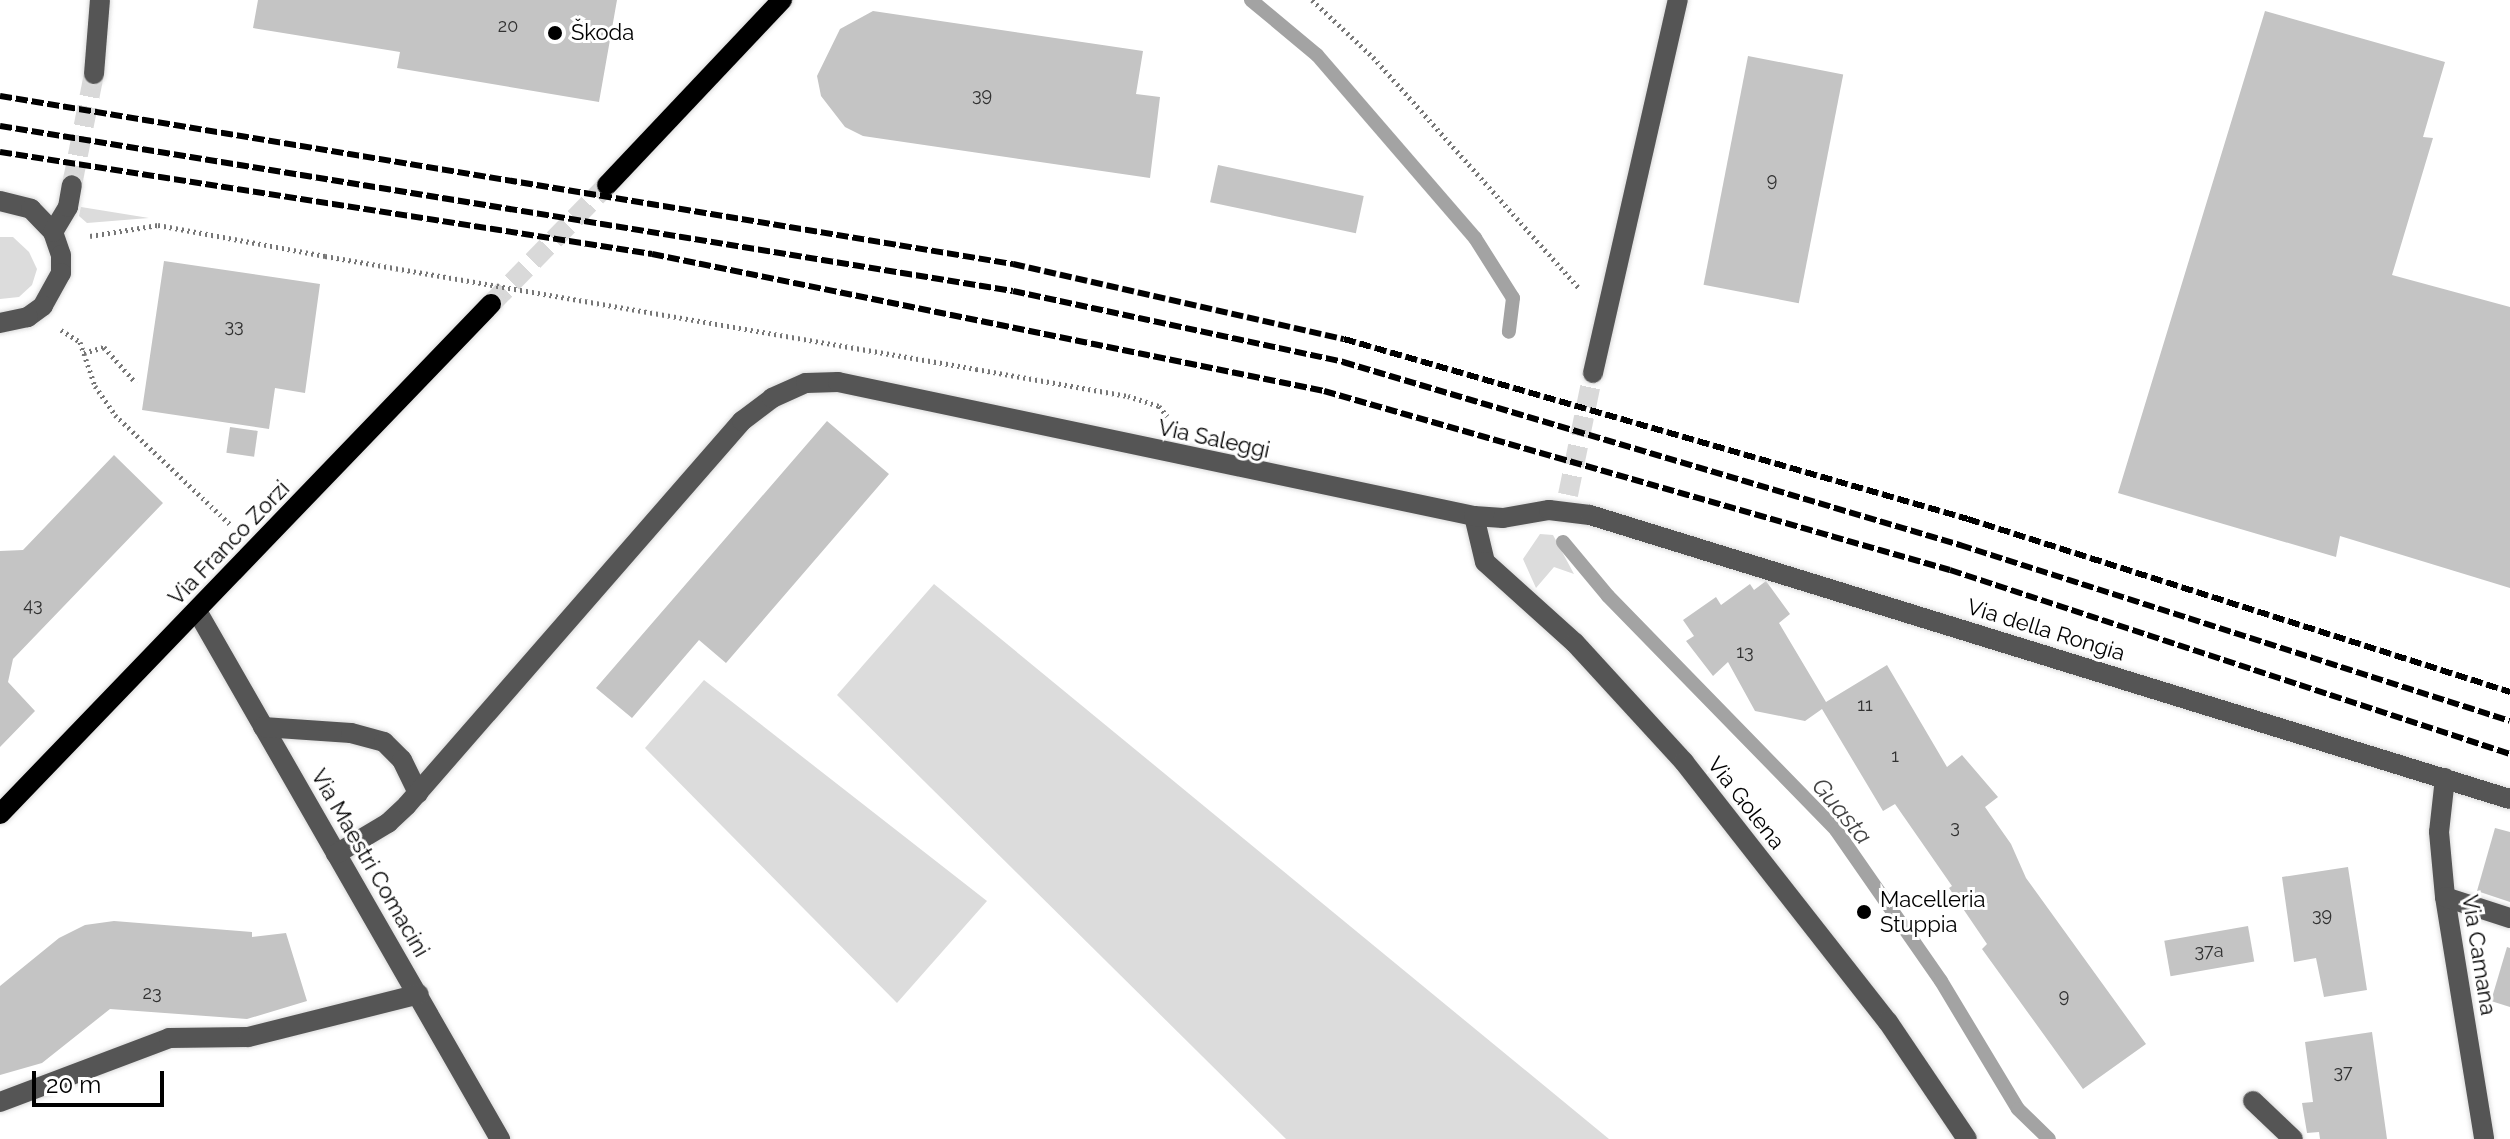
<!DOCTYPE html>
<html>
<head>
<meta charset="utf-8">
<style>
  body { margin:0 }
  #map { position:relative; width:2510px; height:1139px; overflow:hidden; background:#fff; font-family:Raleway,sans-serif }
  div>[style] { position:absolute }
  .green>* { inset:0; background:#dcdcdc }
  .stream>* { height:14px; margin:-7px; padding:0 7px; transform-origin:7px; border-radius:7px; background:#a3a3a3 }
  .building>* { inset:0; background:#c4c4c4; transform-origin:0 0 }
  .minor-tunnel>* { height:20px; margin-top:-10px; transform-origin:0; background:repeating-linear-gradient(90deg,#d9d9d9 0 20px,transparent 0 30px) }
  .major-tunnel>* { height:20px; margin-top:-10px; transform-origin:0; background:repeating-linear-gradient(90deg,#d9d9d9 0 20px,transparent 0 30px) }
  .path>* { height:5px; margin-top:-2.5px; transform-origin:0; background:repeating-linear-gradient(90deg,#777 0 2px,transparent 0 6px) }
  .roads { filter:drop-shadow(0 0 2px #dbdbdb) drop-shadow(0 0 2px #dbdbdb) }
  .minor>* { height:20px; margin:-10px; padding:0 10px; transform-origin:10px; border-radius:10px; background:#555 }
  .major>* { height:20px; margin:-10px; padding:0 10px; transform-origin:10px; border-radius:10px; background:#000 }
  .rail>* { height:6px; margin-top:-3px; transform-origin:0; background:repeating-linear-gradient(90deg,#000 0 12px,transparent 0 16px) }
  .path-bridge>* { height:5px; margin-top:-2.5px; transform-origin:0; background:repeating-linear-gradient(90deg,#777 0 2px,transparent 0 6px) }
  .dots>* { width:22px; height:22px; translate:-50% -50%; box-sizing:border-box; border:4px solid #fff; border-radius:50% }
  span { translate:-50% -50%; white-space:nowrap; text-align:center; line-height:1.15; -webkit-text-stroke:6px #fff; paint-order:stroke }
  .number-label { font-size:18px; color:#313131 }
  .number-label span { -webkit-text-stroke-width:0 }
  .poi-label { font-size:22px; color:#000 }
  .left { translate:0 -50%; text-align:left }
  .street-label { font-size:22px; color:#000 }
  .water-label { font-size:24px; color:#444; font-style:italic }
  .scale { position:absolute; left:32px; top:1071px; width:132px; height:36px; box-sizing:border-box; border:4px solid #000; border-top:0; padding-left:10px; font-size:24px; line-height:28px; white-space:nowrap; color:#000; -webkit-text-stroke:6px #fff; paint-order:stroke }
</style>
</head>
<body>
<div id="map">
  <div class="green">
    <div style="clip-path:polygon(81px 206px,81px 207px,149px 218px,87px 223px,79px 216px)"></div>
    <div style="clip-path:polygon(0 237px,13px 237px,29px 252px,37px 269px,32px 285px,19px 297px,0 299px)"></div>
    <div style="clip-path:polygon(1540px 534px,1553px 535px,1574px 574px,1554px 567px,1536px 588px,1523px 559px)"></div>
    <div style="clip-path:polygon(934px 584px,1609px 1139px,1286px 1139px,837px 695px)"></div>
    <div style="clip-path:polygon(704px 680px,987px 901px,897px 1003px,645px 748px)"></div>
  </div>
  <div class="stream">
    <div style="left:1251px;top:0;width:86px;rotate:39.8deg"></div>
    <div style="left:1317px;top:55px;width:242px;rotate:49.2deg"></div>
    <div style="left:1475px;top:238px;width:71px;rotate:57.7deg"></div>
    <div style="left:1513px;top:298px;width:34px;rotate:97deg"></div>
    <div style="left:1563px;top:542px;width:70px;rotate:50.2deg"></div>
    <div style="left:1608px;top:596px;width:327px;rotate:45.7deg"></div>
    <div style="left:1836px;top:830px;width:184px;rotate:55.2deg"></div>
    <div style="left:1941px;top:981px;width:149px;rotate:59deg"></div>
    <div style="left:2018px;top:1109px;width:43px;rotate:44.1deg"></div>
  </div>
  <div class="building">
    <div style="clip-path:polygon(258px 0,617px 0,599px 102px,397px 68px,400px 52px,253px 28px)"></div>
    <div style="clip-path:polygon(873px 11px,1143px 51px,1136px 94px,1160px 97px,1150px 178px,863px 136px,845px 127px,821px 96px,817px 76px,840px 29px)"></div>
    <div style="clip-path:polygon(2265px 11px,2445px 62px,2423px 137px,2433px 138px,2392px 275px,2510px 307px,2510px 588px,2340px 536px,2336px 557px,2118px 493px)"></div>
    <div style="left:1748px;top:56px;width:97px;height:233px;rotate:11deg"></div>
    <div style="left:1218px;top:165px;width:149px;height:38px;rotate:12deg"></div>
    <div style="clip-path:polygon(164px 261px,320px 284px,305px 393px,275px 388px,269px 429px,142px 410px)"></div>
    <div style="clip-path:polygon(827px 421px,889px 474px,726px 663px,699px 640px,632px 718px,596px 688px)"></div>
    <div style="left:230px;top:427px;width:28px;height:26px;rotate:8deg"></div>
    <div style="clip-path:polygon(114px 455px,163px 503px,13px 659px,8px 682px,35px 711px,0 747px,0 551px,23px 550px)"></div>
    <div style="clip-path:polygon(1766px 581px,1790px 614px,1779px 623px,1826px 702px,1887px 665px,1947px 767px,1962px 755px,1998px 797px,1985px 807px,2011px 844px,2026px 878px,2146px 1044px,2083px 1089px,1982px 949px,1987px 944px,1949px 888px,1952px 886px,1895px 804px,1883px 811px,1822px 709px,1805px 721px,1755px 711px,1728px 662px,1713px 676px,1686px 641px,1694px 636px,1683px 620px,1716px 597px,1721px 605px,1750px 584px,1754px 590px)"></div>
    <div style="clip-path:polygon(2495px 828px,2510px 832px,2510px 902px,2477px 891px)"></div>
    <div style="clip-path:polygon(2348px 867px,2367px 990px,2324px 997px,2316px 958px,2294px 962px,2282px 877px)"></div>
    <div style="clip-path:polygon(114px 921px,252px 932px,252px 937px,286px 933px,307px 1001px,247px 1019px,110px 1009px,42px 1063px,0 1075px,0 986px,59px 938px,85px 925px)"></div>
    <div style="left:2248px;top:926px;width:36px;height:85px;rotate:80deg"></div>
    <div style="clip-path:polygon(2507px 947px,2510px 948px,2510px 1007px,2491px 1001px)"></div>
    <div style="clip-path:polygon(2372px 1032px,2387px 1139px,2320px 1139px,2319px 1132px,2307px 1133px,2302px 1103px,2313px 1102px,2305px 1042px)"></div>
  </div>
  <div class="minor-tunnel">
    <div style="left:72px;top:185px;width:113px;rotate:-78.8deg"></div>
    <div style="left:1568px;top:495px;width:125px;rotate:-78.4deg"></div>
  </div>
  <div class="major-tunnel">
    <div style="left:491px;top:304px;width:166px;rotate:-45.7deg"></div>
  </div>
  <div class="path">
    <div style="left:1312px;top:0;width:83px;rotate:43.1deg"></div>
    <div style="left:1373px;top:57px;width:311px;rotate:48.3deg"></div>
    <div style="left:90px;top:236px;width:69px;rotate:-9.2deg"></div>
    <div style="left:158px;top:225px;width:170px;rotate:10.5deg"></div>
    <div style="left:61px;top:330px;width:22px;rotate:32deg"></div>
    <div style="left:80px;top:342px;width:46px;rotate:71.2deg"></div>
    <div style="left:95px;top:386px;width:35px;rotate:55deg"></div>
    <div style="left:115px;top:415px;width:161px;rotate:43.5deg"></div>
    <div style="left:84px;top:353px;width:21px;rotate:-17deg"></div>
    <div style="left:104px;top:347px;width:48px;rotate:48.4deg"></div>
    <div style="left:976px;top:369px;width:154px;rotate:10.1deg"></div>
    <div style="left:1128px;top:396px;width:33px;rotate:18deg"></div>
    <div style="left:1159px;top:406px;width:13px;rotate:51deg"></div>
  </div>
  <div class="roads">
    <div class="minor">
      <div style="left:94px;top:74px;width:74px;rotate:-85.4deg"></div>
      <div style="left:0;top:201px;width:32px;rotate:14deg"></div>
      <div style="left:31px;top:209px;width:32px;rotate:46deg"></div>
      <div style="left:53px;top:232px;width:24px;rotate:71deg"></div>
      <div style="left:61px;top:255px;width:18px;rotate:90deg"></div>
      <div style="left:61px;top:273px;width:38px;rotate:119deg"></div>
      <div style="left:43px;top:306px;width:19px;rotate:144deg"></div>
      <div style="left:28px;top:317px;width:29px;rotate:168deg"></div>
      <div style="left:53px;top:232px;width:29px;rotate:-59deg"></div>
      <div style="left:68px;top:207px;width:22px;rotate:-80deg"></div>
      <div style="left:1593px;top:373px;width:383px;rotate:-77.2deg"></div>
      <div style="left:1474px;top:516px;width:47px;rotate:76.6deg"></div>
      <div style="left:1485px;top:562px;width:121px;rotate:42deg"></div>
      <div style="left:1575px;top:643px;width:161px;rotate:47.5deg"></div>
      <div style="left:1684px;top:762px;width:330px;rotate:51.9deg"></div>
      <div style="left:1888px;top:1022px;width:141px;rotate:56deg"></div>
      <div style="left:197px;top:611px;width:609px;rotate:60.15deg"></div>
      <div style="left:263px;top:727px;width:88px;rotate:3.9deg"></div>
      <div style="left:351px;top:733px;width:34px;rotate:15deg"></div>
      <div style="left:384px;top:742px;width:25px;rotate:45deg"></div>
      <div style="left:402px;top:760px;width:37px;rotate:64deg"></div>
      <div style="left:2445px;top:778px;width:54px;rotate:96.3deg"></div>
      <div style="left:2439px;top:832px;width:65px;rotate:84.7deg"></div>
      <div style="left:2445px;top:897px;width:245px;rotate:80.8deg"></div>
      <div style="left:336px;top:854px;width:61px;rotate:-30.8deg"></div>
      <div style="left:388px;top:823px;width:26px;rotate:-43deg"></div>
      <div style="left:407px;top:805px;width:510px;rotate:-48.9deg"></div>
      <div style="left:742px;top:421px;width:38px;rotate:-37deg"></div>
      <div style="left:772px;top:398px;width:37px;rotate:-24deg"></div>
      <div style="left:806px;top:383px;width:32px;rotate:-2deg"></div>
      <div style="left:838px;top:382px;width:650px;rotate:11.9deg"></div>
      <div style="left:1474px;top:516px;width:29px;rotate:4deg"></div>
      <div style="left:1503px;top:518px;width:47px;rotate:-9.9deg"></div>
      <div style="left:1549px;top:510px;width:41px;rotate:7deg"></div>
      <div style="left:1590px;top:515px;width:963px;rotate:17.16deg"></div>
      <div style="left:2445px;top:897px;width:68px;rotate:17.9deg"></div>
      <div style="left:2253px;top:1101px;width:55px;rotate:43.5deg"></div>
      <div style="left:0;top:1102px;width:181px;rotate:-20.7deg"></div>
      <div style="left:169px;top:1038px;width:79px;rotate:-0.7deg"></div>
      <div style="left:248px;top:1037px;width:176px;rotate:-14.1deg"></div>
    </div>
    <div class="major">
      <div style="left:607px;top:185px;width:255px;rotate:-46.6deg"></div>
      <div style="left:0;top:814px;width:708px;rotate:-46.09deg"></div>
    </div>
  </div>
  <div class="rail">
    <div style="left:0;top:96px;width:1027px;rotate:9.42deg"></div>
    <div style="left:1013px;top:264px;width:339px;rotate:12.8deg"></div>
    <div style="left:1344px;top:339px;width:649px;rotate:16.09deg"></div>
    <div style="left:1968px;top:519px;width:569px;rotate:17.7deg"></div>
    <div style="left:0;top:126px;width:1026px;rotate:9.25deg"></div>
    <div style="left:1013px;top:291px;width:338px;rotate:12.1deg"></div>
    <div style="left:1343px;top:362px;width:644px;rotate:16.52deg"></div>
    <div style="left:1960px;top:545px;width:577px;rotate:17.74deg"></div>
    <div style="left:0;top:152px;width:660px;rotate:8.89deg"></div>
    <div style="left:652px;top:254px;width:686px;rotate:11.52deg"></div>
    <div style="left:1324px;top:391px;width:651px;rotate:15.96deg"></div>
    <div style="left:1950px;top:570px;width:589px;rotate:18.19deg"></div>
  </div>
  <div class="path-bridge">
    <div style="left:325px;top:256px;width:661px;rotate:9.85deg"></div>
  </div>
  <div class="dots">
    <div style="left:555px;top:33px;background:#000"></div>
    <div style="left:1864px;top:912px;background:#000"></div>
  </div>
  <div class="number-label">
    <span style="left:508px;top:26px">20</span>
    <span style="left:982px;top:95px">39</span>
    <span style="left:1772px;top:180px">9</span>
    <span style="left:234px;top:326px">33</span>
    <span style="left:33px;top:605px">43</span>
    <span style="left:1745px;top:652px">13</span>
    <span style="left:1865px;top:705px">11</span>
    <span style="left:1895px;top:756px">1</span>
    <span style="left:1955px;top:827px">3</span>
    <span style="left:2322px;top:915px">39</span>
    <span style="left:2209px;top:951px">37a</span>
    <span style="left:152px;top:993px">23</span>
    <span style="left:2064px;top:996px">9</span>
    <span style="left:2343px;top:1072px">37</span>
  </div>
  <div class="poi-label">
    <span class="left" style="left:571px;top:33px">Škoda</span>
    <span class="left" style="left:1880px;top:912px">Macelleria<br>Stuppia</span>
  </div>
  <div class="street-label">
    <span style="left:1214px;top:439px;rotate:12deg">Via Saleggi</span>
    <span style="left:229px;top:543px;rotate:-46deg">Via Franco Zorzi</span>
    <span style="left:2046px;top:630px;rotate:17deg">Via della Rongia</span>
    <span style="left:1746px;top:803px;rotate:52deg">Via Golena</span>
    <span style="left:370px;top:863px;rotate:60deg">Via Maestri Comacini</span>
    <span style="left:2479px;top:955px;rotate:81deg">Via Camana</span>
  </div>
  <div class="water-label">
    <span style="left:1842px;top:811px;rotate:50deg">Guasta</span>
  </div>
  <div class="scale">20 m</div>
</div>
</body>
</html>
